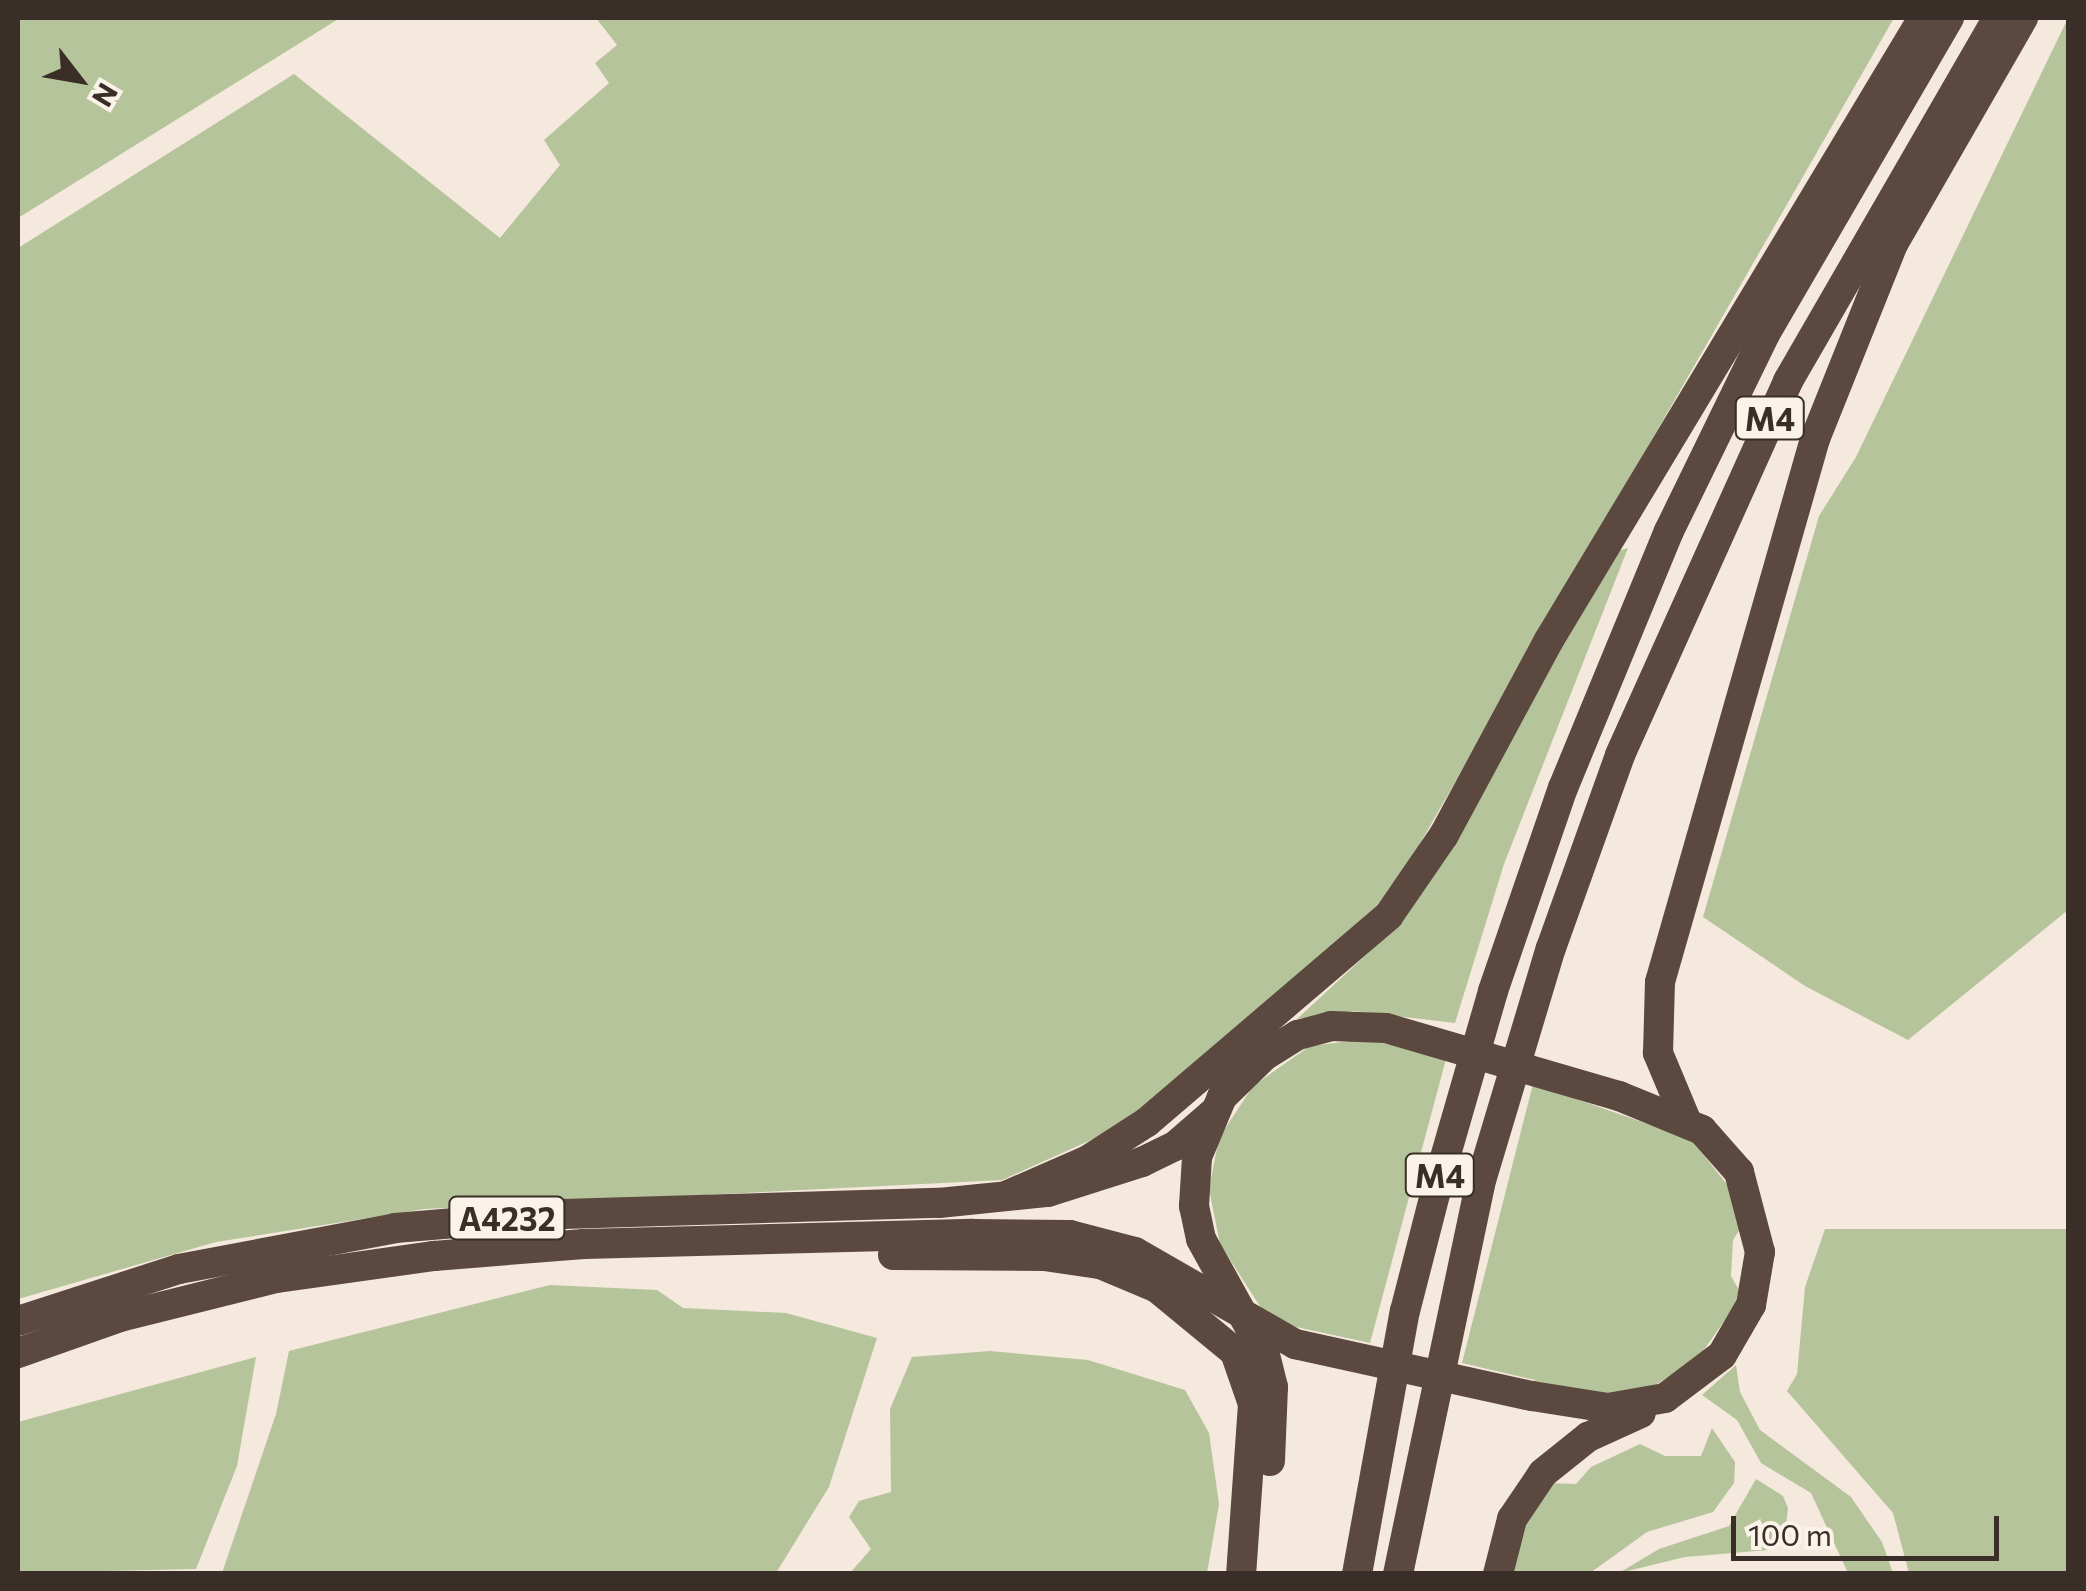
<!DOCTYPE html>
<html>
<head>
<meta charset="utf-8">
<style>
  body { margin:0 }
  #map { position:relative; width:2086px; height:1591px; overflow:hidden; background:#f4e9dc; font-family:Commissioner,sans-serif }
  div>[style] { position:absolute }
  .green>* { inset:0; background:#b6c49b }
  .highway>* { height:30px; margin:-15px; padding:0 15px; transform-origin:15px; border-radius:15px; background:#5b483e }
  .highway-bridge>* { height:30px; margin:-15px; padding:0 15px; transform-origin:15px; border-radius:15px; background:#5b483e }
  span { translate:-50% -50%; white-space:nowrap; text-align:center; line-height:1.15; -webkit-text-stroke:9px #fbf3e9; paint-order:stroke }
  .shield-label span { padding:2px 8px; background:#fbf3e9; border:2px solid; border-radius:8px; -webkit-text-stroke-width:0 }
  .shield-label { font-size:32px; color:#392e28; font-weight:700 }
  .frame { position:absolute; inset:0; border:20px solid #392e28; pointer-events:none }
  .north { position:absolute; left:30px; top:30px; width:100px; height:100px; -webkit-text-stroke:8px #fbf3e9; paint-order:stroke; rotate:121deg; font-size:28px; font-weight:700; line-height:40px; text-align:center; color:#392e28 }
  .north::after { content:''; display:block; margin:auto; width:35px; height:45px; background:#392e28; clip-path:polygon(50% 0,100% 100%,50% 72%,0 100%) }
  .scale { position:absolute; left:1731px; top:1516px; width:268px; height:45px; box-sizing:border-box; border:5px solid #392e28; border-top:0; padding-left:12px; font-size:30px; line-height:35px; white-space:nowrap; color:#392e28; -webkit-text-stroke:8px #fbf3e9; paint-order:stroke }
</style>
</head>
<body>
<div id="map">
  <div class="green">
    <div style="clip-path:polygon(18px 18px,340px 18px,18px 218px)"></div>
    <div style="clip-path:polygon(596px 18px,1894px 18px,1415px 852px,1370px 915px,1122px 1126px,1002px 1180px,424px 1209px,216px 1242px,18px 1299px,18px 248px,294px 74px,500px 238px,560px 165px,544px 140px,609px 83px,595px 63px,617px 45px)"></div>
    <div style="clip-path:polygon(2068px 18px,2068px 910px,1908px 1040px,1805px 986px,1703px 917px,1819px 516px,1856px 457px)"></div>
    <div style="clip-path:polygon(1628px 548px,1504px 864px,1455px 1023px,1354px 1011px,1297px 1019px,1378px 944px,1618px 551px)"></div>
    <div style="clip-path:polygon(1367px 1039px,1446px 1059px,1370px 1343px,1287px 1325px,1263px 1311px,1220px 1244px,1209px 1189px,1219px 1138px,1253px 1086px,1310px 1046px)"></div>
    <div style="clip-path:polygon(1533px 1084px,1691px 1139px,1729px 1187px,1742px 1226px,1733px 1240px,1731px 1276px,1739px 1290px,1734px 1307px,1699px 1357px,1654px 1386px,1619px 1395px,1534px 1386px,1535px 1380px,1462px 1363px)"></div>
    <div style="clip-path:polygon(1825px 1229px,2068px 1229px,2068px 1573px,1909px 1573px,1893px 1513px,1787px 1391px,1797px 1374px,1805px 1287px)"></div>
    <div style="clip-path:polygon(550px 1285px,657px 1290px,683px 1308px,786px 1313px,877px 1338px,829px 1487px,776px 1573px,222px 1573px,276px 1414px,289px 1351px)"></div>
    <div style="clip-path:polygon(990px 1351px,1088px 1360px,1185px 1390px,1209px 1433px,1219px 1504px,1207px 1573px,850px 1573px,871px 1549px,849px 1517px,859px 1501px,891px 1492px,890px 1409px,912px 1357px)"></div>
    <div style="clip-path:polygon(256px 1357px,237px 1466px,196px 1569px,18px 1573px,18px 1422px)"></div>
    <div style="clip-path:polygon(1736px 1365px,1740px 1392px,1760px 1430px,1851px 1497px,1882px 1542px,1893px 1573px,1848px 1573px,1811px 1493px,1761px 1463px,1737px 1420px,1702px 1395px)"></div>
    <div style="clip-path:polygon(1712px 1428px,1735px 1462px,1734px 1483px,1713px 1512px,1647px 1532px,1590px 1573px,1512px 1574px,1526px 1523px,1551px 1483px,1576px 1484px,1591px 1467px,1640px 1444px,1665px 1456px,1701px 1456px)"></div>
    <div style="clip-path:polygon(1756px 1479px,1783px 1496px,1788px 1508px,1785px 1533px,1768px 1550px,1685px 1557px,1619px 1573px,1659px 1549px,1729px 1526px)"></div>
  </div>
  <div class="highway">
    <div style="left:1686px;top:1120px;width:73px;rotate:-112.7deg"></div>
    <div style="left:1658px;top:1053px;width:71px;rotate:-88.4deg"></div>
    <div style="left:1660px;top:982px;width:565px;rotate:-74.07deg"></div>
    <div style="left:1815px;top:439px;width:210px;rotate:-68.2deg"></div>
    <div style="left:1893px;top:244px;width:261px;rotate:-60.1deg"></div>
    <div style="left:1008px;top:1195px;width:87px;rotate:-23.6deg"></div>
    <div style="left:1088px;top:1160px;width:70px;rotate:-32.8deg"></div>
    <div style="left:1147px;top:1122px;width:318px;rotate:-40.5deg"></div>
    <div style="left:1389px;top:915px;width:97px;rotate:-55.5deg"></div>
    <div style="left:1444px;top:835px;width:221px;rotate:-61.7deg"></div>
    <div style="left:1549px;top:640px;width:726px;rotate:-58.98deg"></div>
    <div style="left:893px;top:1255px;width:151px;rotate:0.4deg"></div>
    <div style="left:1044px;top:1256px;width:57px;rotate:8.1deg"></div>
    <div style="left:1100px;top:1264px;width:62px;rotate:22.8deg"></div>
    <div style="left:1157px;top:1288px;width:101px;rotate:39.4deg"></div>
    <div style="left:1235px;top:1352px;width:55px;rotate:70.9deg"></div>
    <div style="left:1253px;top:1404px;width:170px;rotate:94deg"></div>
    <div style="left:18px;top:1321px;width:169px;rotate:-17.9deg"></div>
    <div style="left:179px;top:1269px;width:220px;rotate:-10.7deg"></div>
    <div style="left:395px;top:1228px;width:169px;rotate:-4.8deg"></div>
    <div style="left:563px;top:1214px;width:376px;rotate:-1.7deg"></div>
    <div style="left:939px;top:1203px;width:110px;rotate:-5.8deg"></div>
    <div style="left:1048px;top:1192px;width:99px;rotate:-17.7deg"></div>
    <div style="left:1142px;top:1162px;width:37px;rotate:-26deg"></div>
    <div style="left:1175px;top:1146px;width:50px;rotate:-41deg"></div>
    <div style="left:18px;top:1353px;width:108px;rotate:-19.4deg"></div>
    <div style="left:120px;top:1317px;width:162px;rotate:-14deg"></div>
    <div style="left:277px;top:1278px;width:159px;rotate:-8deg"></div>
    <div style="left:434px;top:1256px;width:150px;rotate:-4.6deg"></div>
    <div style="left:584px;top:1244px;width:389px;rotate:-1.5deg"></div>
    <div style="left:973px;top:1234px;width:97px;rotate:0.6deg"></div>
    <div style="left:1070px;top:1235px;width:67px;rotate:14.7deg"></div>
    <div style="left:1135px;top:1252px;width:185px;rotate:29.9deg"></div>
    <div style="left:1532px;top:1396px;width:77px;rotate:9deg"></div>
    <div style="left:1608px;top:1408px;width:58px;rotate:-10deg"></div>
    <div style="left:1665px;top:1398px;width:71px;rotate:-37deg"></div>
    <div style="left:1722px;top:1355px;width:58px;rotate:-59.9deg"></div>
    <div style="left:1751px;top:1305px;width:54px;rotate:-80.4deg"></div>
    <div style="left:1760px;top:1252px;width:83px;rotate:-104.7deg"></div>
    <div style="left:1739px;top:1172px;width:56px;rotate:-131.4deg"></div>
    <div style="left:1702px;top:1130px;width:90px;rotate:-157.7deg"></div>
    <div style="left:1270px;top:1461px;width:74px;rotate:-87.7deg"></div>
    <div style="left:1273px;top:1387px;width:33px;rotate:-104deg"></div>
    <div style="left:1265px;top:1355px;width:132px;rotate:-118.9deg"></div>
    <div style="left:1201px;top:1239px;width:34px;rotate:-102deg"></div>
    <div style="left:1194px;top:1206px;width:49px;rotate:-86.5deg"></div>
    <div style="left:1197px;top:1157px;width:65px;rotate:-67.4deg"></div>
    <div style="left:1222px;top:1097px;width:59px;rotate:-44.3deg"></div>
    <div style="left:1264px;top:1056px;width:40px;rotate:-32deg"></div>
    <div style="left:1298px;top:1035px;width:34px;rotate:-15deg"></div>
    <div style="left:1331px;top:1026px;width:55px;rotate:2.1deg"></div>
    <div style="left:1357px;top:1574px;width:267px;rotate:-79.7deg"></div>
    <div style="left:1405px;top:1311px;width:140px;rotate:-75.6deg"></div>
    <div style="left:1440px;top:1175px;width:191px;rotate:-73.9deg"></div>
    <div style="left:1493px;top:991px;width:215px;rotate:-71deg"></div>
    <div style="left:1563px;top:788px;width:278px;rotate:-67.6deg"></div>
    <div style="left:1669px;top:531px;width:219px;rotate:-64deg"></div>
    <div style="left:1765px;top:334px;width:366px;rotate:-59.8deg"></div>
    <div style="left:1398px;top:1574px;width:399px;rotate:-78.1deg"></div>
    <div style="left:1480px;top:1184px;width:246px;rotate:-73.3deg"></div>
    <div style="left:1551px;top:948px;width:205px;rotate:-70.3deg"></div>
    <div style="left:1620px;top:755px;width:410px;rotate:-65.8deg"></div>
    <div style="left:1788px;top:381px;width:419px;rotate:-60deg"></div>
    <div style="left:1498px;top:1574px;width:57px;rotate:-75.7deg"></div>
    <div style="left:1512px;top:1519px;width:55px;rotate:-56deg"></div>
    <div style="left:1543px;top:1473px;width:58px;rotate:-38.7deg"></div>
    <div style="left:1588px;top:1437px;width:58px;rotate:-24.4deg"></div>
  </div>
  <div class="highway-bridge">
    <div style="left:1386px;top:1028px;width:243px;rotate:16.3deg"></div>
    <div style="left:1295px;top:1344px;width:243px;rotate:12.4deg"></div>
  </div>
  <div class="shield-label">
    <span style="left:1770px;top:418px">M4</span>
    <span style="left:1440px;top:1175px">M4</span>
    <span style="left:507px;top:1218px">A4232</span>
  </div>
  <div class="frame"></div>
  <div class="north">N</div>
  <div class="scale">100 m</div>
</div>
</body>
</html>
